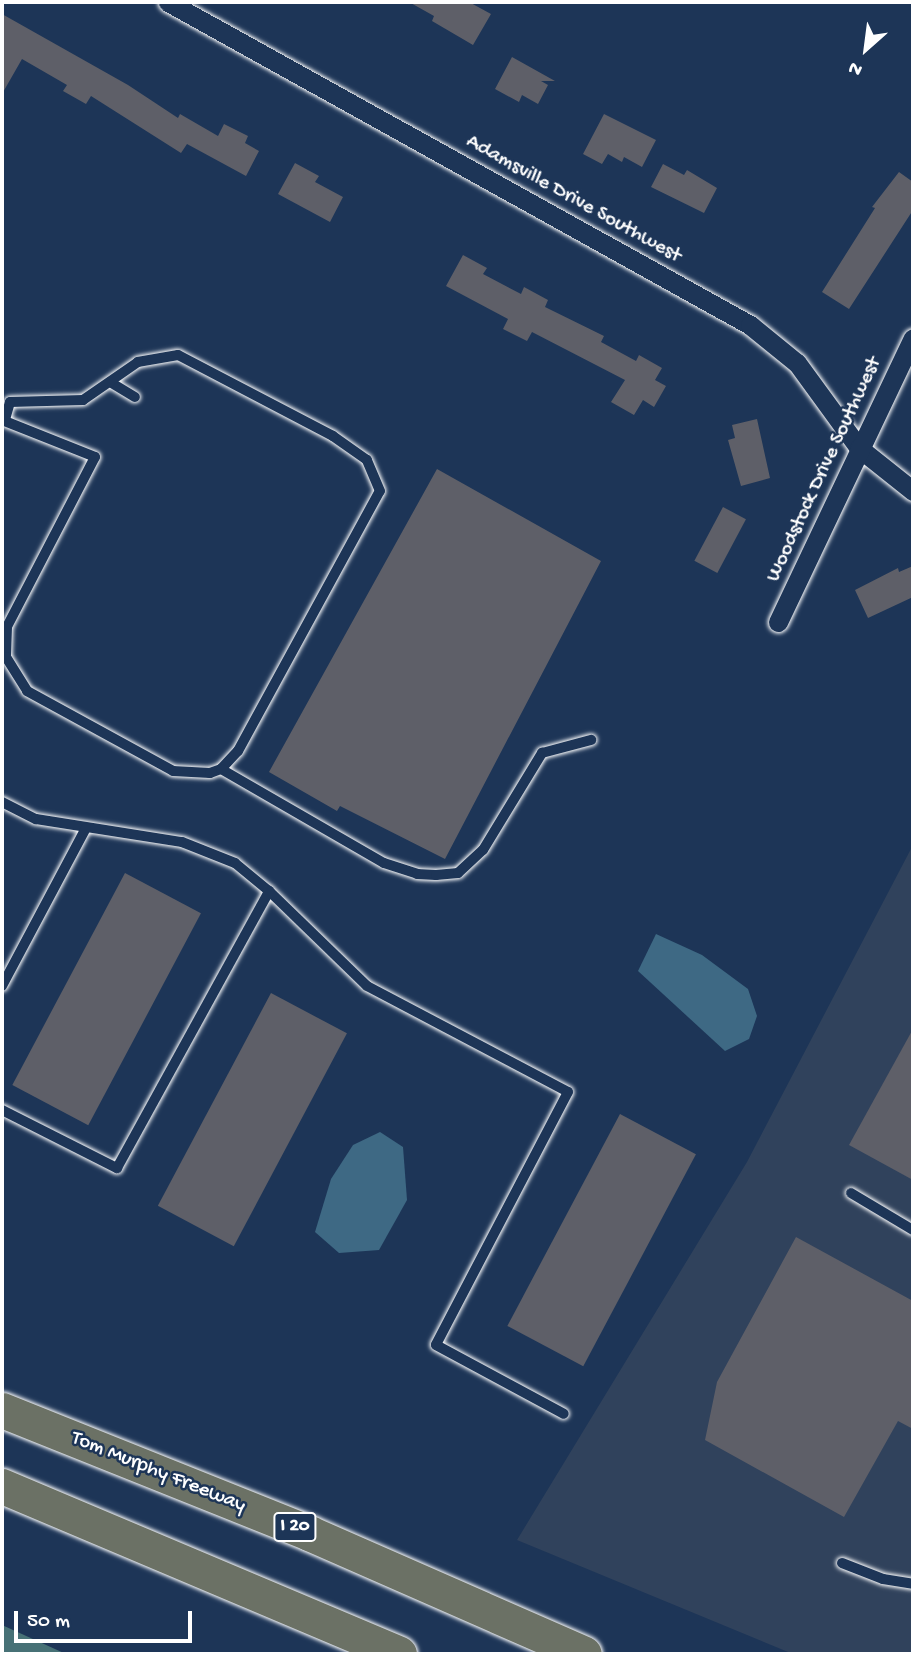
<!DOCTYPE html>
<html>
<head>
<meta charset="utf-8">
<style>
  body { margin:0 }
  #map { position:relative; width:915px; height:1656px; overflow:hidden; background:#1d3557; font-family:"Gochi Hand",sans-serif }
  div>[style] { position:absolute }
  .built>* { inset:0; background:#30425c }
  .green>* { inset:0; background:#477176 }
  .water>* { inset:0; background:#3e6984 }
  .building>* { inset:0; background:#5e5f68; transform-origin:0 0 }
  .roads { filter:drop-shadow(0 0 2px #fff) drop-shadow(0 0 2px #fff) }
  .lane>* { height:10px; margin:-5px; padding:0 5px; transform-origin:5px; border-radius:5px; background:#1d3557 }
  .street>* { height:19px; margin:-9.5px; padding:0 9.5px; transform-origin:9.5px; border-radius:9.5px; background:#1d3557 }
  .highway>* { height:35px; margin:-17.5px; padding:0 17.5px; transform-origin:17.5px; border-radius:17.5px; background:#6b7165 }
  span { translate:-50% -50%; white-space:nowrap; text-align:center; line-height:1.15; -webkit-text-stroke:5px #1d3557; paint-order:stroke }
  .shield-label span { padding:2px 5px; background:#1d3557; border:2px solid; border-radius:5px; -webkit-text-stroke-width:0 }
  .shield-label { font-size:19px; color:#fff; font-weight:700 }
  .street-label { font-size:21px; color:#fff }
  .frame { position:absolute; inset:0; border:4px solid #fff; pointer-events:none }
  .north { position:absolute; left:831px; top:14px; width:70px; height:70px; -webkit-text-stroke:5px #1d3557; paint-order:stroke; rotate:208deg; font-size:19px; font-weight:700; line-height:28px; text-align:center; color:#fff }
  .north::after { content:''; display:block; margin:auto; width:24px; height:32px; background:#fff; clip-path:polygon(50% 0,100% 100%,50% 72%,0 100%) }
  .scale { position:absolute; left:14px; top:1611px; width:178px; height:32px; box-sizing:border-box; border:4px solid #fff; border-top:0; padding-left:9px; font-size:21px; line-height:24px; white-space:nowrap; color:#fff; -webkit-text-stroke:5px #1d3557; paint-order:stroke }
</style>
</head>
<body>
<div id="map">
  <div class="built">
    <div style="clip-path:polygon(913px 845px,913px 1654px,793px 1654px,517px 1540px,747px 1162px)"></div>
  </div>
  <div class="green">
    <div style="clip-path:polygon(2px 1625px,66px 1654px,2px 1654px)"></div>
  </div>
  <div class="water">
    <div style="clip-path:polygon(656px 934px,702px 955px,748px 989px,757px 1016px,749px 1039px,725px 1051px,638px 971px)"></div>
    <div style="clip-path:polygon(380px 1132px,403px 1147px,407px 1200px,379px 1250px,339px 1253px,315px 1232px,331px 1179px,353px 1145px)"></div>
  </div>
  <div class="building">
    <div style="clip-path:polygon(409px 2px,469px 2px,491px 14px,473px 45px,432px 21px,434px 16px)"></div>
    <div style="clip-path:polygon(2px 14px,128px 85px,178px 118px,180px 114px,218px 136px,224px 124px,248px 136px,245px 143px,259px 151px,246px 176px,187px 144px,181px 153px,91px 96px,86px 104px,63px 91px,67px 85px,22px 59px,2px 94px)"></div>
    <div style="clip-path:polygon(512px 57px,555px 81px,541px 81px,548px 85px,538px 104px,522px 95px,519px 102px,495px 89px)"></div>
    <div style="clip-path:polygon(604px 114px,656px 140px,642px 167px,624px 157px,622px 162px,608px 154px,602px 164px,583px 154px)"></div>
    <div style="clip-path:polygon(295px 163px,319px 176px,315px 182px,343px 197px,330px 222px,278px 194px)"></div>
    <div style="clip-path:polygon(663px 164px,684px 175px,687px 170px,717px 188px,704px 213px,651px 187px)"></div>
    <div style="clip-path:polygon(899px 172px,913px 182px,913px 210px,849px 309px,822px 292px,875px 208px,872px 207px)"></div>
    <div style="clip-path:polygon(463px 255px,487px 268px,483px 274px,521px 294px,524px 287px,548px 300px,545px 307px,604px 336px,601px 342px,636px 361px,639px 355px,662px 368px,655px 380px,666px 386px,654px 407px,643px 400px,634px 415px,611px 402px,625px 380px,532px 332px,527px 341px,503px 329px,508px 319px,446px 286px)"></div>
    <div style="clip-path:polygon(757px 419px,770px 478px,741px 486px,728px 440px,735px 438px,732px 425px)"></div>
    <div style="clip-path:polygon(437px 469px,601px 561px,445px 859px,340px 806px,337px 811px,269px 772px)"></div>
    <div style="left:723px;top:507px;width:26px;height:61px;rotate:28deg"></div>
    <div style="clip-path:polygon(913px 566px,913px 597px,868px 618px,855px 590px,898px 568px,899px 572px)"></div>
    <div style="left:125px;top:873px;width:86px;height:240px;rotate:28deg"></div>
    <div style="left:271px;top:993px;width:86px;height:241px;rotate:28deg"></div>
    <div style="clip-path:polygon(913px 1029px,913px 1180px,849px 1145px)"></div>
    <div style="left:620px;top:1114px;width:86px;height:240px;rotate:28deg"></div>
    <div style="clip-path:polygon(796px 1237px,913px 1301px,913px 1429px,898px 1421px,844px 1517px,705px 1440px,717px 1382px)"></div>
  </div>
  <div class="roads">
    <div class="lane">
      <div style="left:110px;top:382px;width:29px;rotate:31deg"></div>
      <div style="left:2px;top:420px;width:100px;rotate:21.7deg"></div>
      <div style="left:95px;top:457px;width:191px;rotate:117.4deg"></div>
      <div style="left:7px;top:627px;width:30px;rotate:92deg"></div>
      <div style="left:6px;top:657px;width:40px;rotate:58deg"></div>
      <div style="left:27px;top:691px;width:166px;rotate:28.7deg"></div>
      <div style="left:173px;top:771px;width:37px;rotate:3deg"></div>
      <div style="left:210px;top:773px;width:12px;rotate:-20deg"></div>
      <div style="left:221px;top:769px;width:25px;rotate:-47deg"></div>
      <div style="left:238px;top:751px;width:296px;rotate:-61.4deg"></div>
      <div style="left:380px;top:491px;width:34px;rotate:-113deg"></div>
      <div style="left:367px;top:460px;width:42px;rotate:-144.8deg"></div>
      <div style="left:333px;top:436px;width:175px;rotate:-152.4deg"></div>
      <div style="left:178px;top:355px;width:41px;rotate:170.1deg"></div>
      <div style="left:138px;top:362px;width:67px;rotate:145.4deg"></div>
      <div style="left:83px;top:400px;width:73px;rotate:178.4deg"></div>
      <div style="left:10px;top:402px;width:18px;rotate:106deg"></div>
      <div style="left:221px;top:769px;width:188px;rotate:30deg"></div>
      <div style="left:384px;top:863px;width:35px;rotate:18deg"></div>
      <div style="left:417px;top:874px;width:19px;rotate:3deg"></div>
      <div style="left:436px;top:875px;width:22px;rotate:-5deg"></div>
      <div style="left:458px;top:873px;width:34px;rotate:-43deg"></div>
      <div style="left:483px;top:850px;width:114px;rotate:-58.7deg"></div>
      <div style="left:542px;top:753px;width:51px;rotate:-14.9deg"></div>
      <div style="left:2px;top:802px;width:38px;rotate:27deg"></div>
      <div style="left:36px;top:819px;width:148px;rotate:9deg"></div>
      <div style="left:182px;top:842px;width:57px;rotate:21.6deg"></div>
      <div style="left:235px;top:863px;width:44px;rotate:39.5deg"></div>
      <div style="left:269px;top:891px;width:136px;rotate:44.1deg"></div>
      <div style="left:367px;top:986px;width:227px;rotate:27.8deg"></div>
      <div style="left:568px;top:1092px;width:285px;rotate:117.6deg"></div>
      <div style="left:436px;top:1345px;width:145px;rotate:28.3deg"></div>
      <div style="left:2px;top:986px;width:179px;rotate:-62deg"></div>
      <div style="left:2px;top:1110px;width:129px;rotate:26.8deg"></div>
      <div style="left:117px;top:1168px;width:316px;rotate:-61.2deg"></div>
      <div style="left:851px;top:1193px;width:72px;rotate:30.8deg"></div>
      <div style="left:842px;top:1563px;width:44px;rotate:21.3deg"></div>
      <div style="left:883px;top:1579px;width:30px;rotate:9deg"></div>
    </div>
    <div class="street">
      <div style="left:168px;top:2px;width:666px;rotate:29.03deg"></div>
      <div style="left:750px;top:325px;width:60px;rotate:39deg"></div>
      <div style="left:797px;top:363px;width:105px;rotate:53.9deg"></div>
      <div style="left:859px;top:448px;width:69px;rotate:38.5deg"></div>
      <div style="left:778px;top:622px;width:314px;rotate:-64.6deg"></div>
    </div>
    <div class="highway">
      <div style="left:2px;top:1410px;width:331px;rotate:21.8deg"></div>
      <div style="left:309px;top:1533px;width:300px;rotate:23.7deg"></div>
      <div style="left:2px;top:1486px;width:431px;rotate:22.9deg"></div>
    </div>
  </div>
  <div class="shield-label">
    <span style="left:295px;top:1527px">I 20</span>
  </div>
  <div class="street-label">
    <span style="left:573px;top:200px;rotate:29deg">Adamsville Drive Southwest</span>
    <span style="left:825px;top:470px;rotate:-65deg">Woodstock Drive Southwest</span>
    <span style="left:158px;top:1473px;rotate:22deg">Tom Murphy Freeway</span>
  </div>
  <div class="frame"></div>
  <div class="north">N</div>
  <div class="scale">50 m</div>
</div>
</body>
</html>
